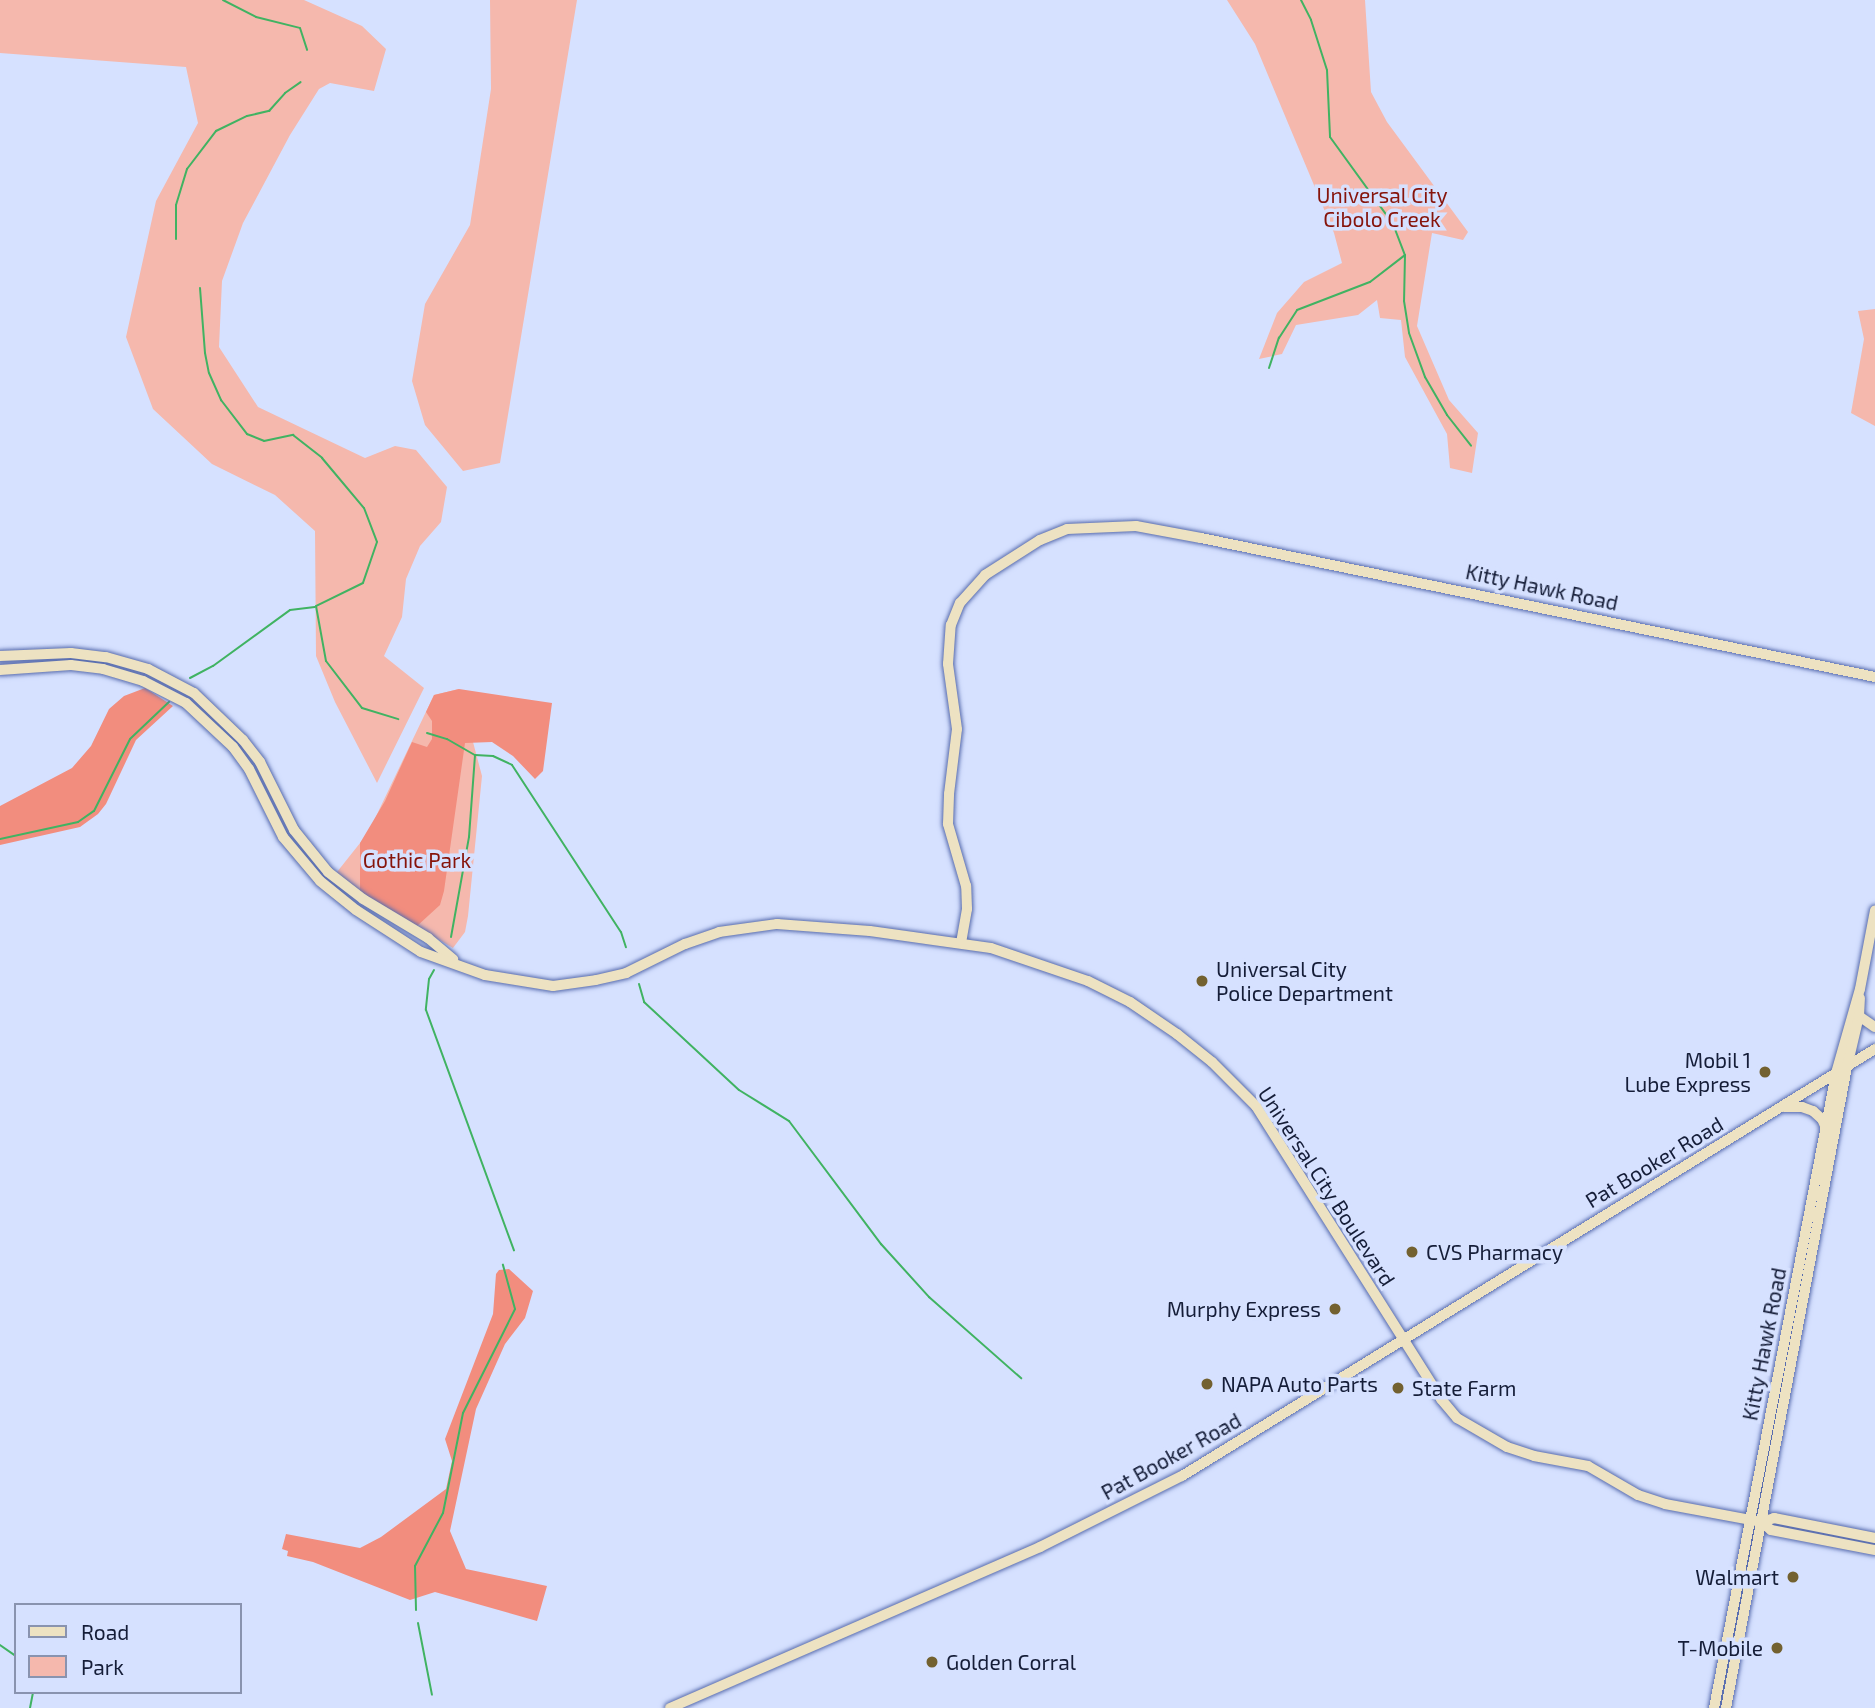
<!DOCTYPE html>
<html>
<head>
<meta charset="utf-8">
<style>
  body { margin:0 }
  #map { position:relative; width:1875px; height:1708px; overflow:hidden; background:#d6e1ff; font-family:"Exo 2",sans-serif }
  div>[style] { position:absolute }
  .green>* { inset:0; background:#f5b8ad }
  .forest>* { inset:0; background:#f28d7e }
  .stream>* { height:2px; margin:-1px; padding:0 1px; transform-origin:1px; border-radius:1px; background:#40b362 }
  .roads { filter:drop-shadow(0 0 2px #586cae) drop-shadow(0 0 2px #586cae) }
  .secondary>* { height:10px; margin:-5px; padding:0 5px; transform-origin:5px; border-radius:5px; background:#ede2c2 }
  .dots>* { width:19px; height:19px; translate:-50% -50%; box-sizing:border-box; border:4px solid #d6e1ff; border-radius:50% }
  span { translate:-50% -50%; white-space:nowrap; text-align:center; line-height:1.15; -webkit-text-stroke:7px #d6e1ff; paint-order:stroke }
  .park-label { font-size:21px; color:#86140b }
  .street-label { font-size:21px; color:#151d38 }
  .poi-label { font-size:21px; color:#151d38 }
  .left { translate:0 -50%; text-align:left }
  .right { translate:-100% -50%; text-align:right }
  .legend { position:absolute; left:14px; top:1603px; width:228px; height:91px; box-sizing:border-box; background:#d6e1ff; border:2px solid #8993af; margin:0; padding:9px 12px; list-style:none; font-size:21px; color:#151d38 }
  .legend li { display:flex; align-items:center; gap:14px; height:35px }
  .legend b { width:35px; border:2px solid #8993af }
</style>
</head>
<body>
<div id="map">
  <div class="green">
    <div style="clip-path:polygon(0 0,304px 0,362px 26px,386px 49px,374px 91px,330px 83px,319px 89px,290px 135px,243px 223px,222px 281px,219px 347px,258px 407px,365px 458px,395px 446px,416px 450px,447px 487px,441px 522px,420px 546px,406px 579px,402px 617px,384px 656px,424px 688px,377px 783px,335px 702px,316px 656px,315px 531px,275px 495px,212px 464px,153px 409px,126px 337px,156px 201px,198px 123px,186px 67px,0 53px)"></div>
    <div style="clip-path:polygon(490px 0,577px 0,500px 463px,463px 471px,425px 425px,412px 381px,425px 304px,470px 225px,491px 89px)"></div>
    <div style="clip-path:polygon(1227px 0,1365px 0,1371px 92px,1387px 122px,1468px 232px,1463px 240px,1432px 233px,1417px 326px,1449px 400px,1478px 433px,1472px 473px,1450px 468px,1447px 434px,1405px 357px,1401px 320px,1380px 318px,1377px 300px,1358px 315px,1296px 325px,1282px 354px,1259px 359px,1277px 313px,1304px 282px,1342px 263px,1334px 233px,1255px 44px)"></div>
    <div style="clip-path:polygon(1875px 309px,1875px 426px,1851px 413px,1864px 339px,1858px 311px)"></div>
    <div style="clip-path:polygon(459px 689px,482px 776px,468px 916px,465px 932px,453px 948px,360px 893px,337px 872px,368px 833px,434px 695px)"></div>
  </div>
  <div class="forest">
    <div style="clip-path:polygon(145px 688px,173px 706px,136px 740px,106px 804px,98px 814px,80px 827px,0 845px,0 806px,72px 768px,91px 746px,109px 709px,124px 696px)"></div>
    <div style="clip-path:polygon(459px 689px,552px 703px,543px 771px,535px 779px,513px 756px,492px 742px,465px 743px,444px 891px,440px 905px,417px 926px,360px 893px,360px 843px,385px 801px,412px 742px,427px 747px,432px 739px,432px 721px,426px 712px,434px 695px)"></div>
    <div style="clip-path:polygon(509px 1269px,533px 1291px,525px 1318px,505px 1344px,476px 1409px,450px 1531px,466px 1569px,547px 1586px,537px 1621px,435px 1592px,410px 1600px,313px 1562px,287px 1556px,288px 1551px,282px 1549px,286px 1534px,360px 1548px,381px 1537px,446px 1489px,452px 1461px,445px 1439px,493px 1314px,496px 1274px,499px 1270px)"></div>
  </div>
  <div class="stream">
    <div style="left:223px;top:0;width:37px;rotate:27deg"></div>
    <div style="left:256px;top:17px;width:45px;rotate:14deg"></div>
    <div style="left:300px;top:28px;width:23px;rotate:72deg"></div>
    <div style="left:1301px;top:0;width:22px;rotate:63deg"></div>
    <div style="left:1311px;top:20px;width:52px;rotate:72.3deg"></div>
    <div style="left:1327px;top:70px;width:67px;rotate:87.4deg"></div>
    <div style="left:1330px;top:137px;width:107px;rotate:54.1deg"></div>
    <div style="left:1393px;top:224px;width:33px;rotate:69deg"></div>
    <div style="left:1405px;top:255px;width:46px;rotate:91.2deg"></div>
    <div style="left:1404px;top:301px;width:32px;rotate:81deg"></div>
    <div style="left:1409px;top:333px;width:47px;rotate:70deg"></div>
    <div style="left:1425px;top:377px;width:44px;rotate:59.9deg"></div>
    <div style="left:1447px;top:415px;width:39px;rotate:52deg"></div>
    <div style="left:176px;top:239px;width:34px;rotate:-90deg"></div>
    <div style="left:176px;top:205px;width:38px;rotate:-73deg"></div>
    <div style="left:187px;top:169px;width:48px;rotate:-52.7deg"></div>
    <div style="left:216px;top:131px;width:34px;rotate:-26deg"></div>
    <div style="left:247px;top:116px;width:23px;rotate:-13deg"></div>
    <div style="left:269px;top:111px;width:24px;rotate:-48deg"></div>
    <div style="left:285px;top:93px;width:19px;rotate:-35deg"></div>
    <div style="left:200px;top:288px;width:65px;rotate:85.6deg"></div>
    <div style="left:205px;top:353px;width:20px;rotate:79deg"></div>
    <div style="left:209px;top:373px;width:30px;rotate:66deg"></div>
    <div style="left:221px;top:400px;width:43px;rotate:52.6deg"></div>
    <div style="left:247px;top:434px;width:18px;rotate:22deg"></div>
    <div style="left:264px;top:441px;width:30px;rotate:-12deg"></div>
    <div style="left:293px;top:435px;width:37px;rotate:38deg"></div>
    <div style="left:322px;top:458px;width:65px;rotate:50deg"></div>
    <div style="left:364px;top:508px;width:36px;rotate:69deg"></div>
    <div style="left:377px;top:542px;width:43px;rotate:108.9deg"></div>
    <div style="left:363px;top:583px;width:52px;rotate:153.9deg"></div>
    <div style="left:316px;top:606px;width:56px;rotate:79.7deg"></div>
    <div style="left:326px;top:661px;width:59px;rotate:52.5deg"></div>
    <div style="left:362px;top:708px;width:38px;rotate:17deg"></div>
    <div style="left:1269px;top:368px;width:32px;rotate:-72deg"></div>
    <div style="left:1279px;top:338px;width:33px;rotate:-57deg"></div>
    <div style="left:1297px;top:310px;width:78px;rotate:-21deg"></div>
    <div style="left:1370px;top:282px;width:44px;rotate:-37.6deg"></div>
    <div style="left:190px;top:678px;width:26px;rotate:-28deg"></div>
    <div style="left:213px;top:666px;width:95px;rotate:-36deg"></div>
    <div style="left:290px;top:610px;width:25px;rotate:-7deg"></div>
    <div style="left:427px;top:733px;width:21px;rotate:17deg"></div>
    <div style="left:447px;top:739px;width:32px;rotate:30deg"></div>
    <div style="left:475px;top:755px;width:18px;rotate:3deg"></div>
    <div style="left:493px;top:756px;width:21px;rotate:25deg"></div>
    <div style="left:512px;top:765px;width:199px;rotate:56.9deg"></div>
    <div style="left:621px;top:932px;width:16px;rotate:72deg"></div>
    <div style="left:0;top:839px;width:80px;rotate:-12.3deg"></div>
    <div style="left:78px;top:822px;width:19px;rotate:-35deg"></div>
    <div style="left:94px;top:811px;width:80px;rotate:-63.4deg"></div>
    <div style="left:130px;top:739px;width:54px;rotate:-43.5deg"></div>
    <div style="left:451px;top:937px;width:102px;rotate:-79.8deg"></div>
    <div style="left:469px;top:837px;width:82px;rotate:-85.8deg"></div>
    <div style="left:434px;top:970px;width:10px;rotate:119deg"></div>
    <div style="left:429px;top:979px;width:31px;rotate:96deg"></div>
    <div style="left:426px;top:1010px;width:256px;rotate:69.9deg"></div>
    <div style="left:639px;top:984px;width:19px;rotate:74deg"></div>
    <div style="left:644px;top:1002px;width:129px;rotate:42.8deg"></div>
    <div style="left:739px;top:1090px;width:59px;rotate:31.8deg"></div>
    <div style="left:789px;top:1121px;width:154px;rotate:53.2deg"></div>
    <div style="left:881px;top:1244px;width:72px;rotate:47.8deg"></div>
    <div style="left:929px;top:1297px;width:123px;rotate:41.4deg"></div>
    <div style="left:416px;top:1610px;width:44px;rotate:-91.3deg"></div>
    <div style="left:415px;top:1566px;width:60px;rotate:-62.2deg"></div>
    <div style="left:443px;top:1513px;width:102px;rotate:-78.7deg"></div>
    <div style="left:463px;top:1413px;width:116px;rotate:-63.4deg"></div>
    <div style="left:515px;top:1309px;width:46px;rotate:-105.3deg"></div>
    <div style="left:418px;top:1623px;width:73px;rotate:79deg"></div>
    <div style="left:0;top:1645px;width:19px;rotate:35deg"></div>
    <div style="left:30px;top:1708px;width:16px;rotate:-79deg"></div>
  </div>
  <div class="roads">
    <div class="secondary">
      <div style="left:0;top:656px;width:71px;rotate:-2.4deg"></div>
      <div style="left:71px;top:653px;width:35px;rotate:7deg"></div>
      <div style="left:106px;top:657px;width:44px;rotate:15.9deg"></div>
      <div style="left:148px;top:669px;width:52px;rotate:27.6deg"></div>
      <div style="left:194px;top:693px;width:68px;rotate:43.8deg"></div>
      <div style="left:243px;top:740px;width:28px;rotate:52deg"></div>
      <div style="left:260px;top:762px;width:76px;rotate:63.4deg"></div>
      <div style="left:294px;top:830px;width:54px;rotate:51deg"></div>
      <div style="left:328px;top:872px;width:44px;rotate:37.6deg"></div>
      <div style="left:363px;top:899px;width:76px;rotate:31deg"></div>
      <div style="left:428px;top:938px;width:33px;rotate:40deg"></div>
      <div style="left:0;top:670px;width:71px;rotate:-4deg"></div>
      <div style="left:71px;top:665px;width:32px;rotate:7deg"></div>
      <div style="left:103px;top:669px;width:42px;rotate:16.7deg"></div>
      <div style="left:143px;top:681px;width:48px;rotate:27.1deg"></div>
      <div style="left:186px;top:703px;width:64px;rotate:43.1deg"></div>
      <div style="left:233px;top:747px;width:27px;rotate:54deg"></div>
      <div style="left:249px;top:769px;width:76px;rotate:63.4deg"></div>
      <div style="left:283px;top:837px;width:57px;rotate:49.9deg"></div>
      <div style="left:320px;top:881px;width:46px;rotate:38.9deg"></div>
      <div style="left:356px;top:910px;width:77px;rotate:32.9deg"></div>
      <div style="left:421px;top:952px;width:68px;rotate:19.8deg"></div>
      <div style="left:485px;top:975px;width:69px;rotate:9.2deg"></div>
      <div style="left:553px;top:986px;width:43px;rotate:-7.9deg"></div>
      <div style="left:596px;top:980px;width:31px;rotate:-13deg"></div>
      <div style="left:626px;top:973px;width:66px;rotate:-26.2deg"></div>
      <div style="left:685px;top:944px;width:36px;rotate:-19deg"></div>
      <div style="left:719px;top:932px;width:59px;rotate:-7.9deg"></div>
      <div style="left:777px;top:924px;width:93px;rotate:4.3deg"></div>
      <div style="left:870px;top:931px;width:122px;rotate:8deg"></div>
      <div style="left:991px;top:948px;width:102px;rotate:18.8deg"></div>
      <div style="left:1088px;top:981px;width:47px;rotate:26.6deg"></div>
      <div style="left:1130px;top:1002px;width:57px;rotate:34.2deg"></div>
      <div style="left:1177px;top:1034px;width:45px;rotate:38.7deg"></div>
      <div style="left:1212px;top:1062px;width:62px;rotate:45deg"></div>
      <div style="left:1256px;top:1106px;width:347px;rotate:57.7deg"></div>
      <div style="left:1441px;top:1399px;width:25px;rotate:50deg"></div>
      <div style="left:1457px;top:1418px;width:58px;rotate:30.1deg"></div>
      <div style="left:1507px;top:1447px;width:28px;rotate:18deg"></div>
      <div style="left:1534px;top:1456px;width:55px;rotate:10.5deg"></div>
      <div style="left:1588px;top:1466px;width:58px;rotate:30.1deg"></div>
      <div style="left:1638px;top:1495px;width:28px;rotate:18deg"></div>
      <div style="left:1665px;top:1504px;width:99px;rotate:10.5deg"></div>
      <div style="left:1762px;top:1522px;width:13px;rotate:-18deg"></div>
      <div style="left:1774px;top:1518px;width:103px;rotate:11.2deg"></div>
      <div style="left:961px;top:943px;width:35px;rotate:-80deg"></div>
      <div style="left:967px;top:909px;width:23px;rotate:-92deg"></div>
      <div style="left:966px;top:886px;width:65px;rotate:-106.2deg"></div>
      <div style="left:948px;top:824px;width:30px;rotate:-88deg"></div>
      <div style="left:949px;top:794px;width:65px;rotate:-83deg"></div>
      <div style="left:957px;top:729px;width:66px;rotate:-97.9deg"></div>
      <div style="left:948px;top:664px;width:39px;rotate:-86deg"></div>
      <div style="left:951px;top:625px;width:24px;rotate:-68deg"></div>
      <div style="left:960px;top:603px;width:38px;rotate:-48deg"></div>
      <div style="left:985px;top:575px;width:65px;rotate:-32.5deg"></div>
      <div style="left:1040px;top:540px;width:29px;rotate:-22deg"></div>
      <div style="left:1067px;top:529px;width:69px;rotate:-2.5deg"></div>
      <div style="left:1136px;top:526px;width:66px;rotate:10.5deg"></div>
      <div style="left:1201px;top:538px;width:688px;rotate:11.65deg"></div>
      <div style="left:1859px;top:1016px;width:19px;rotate:35deg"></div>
      <div style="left:1784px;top:1107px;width:18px"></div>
      <div style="left:1802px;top:1107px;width:12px;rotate:20deg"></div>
      <div style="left:1813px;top:1111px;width:12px;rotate:42deg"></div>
      <div style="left:1822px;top:1119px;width:10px;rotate:66deg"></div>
      <div style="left:1762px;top:1522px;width:12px;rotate:42deg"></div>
      <div style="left:1771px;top:1530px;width:106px;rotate:10.9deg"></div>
      <div style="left:670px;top:1708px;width:404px;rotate:-23.5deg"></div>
      <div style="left:1040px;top:1547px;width:159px;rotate:-26.6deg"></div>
      <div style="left:1182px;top:1476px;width:814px;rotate:-31.64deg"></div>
      <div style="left:1714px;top:1708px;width:647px;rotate:-79.12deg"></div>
      <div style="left:1836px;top:1073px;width:87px;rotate:-74.1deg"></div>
      <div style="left:1860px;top:989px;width:80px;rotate:-79.2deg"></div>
      <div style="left:1726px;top:1708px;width:652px;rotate:-79.31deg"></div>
      <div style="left:1847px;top:1067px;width:52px;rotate:-76.8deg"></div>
      <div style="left:1859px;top:1016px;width:18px;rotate:-87deg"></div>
    </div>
  </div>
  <div class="dots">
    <div style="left:1202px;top:981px;background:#736130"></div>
    <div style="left:1765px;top:1072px;background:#736130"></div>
    <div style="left:1412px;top:1252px;background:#736130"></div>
    <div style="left:1335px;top:1309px;background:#736130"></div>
    <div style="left:1207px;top:1384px;background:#736130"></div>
    <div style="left:1398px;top:1388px;background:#736130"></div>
    <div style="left:1793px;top:1577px;background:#736130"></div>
    <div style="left:1777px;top:1648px;background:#736130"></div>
    <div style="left:932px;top:1662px;background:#736130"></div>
  </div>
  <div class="park-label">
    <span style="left:1382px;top:207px">Universal City<br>Cibolo Creek</span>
    <span style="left:417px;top:860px">Gothic Park</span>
  </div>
  <div class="street-label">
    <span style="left:1542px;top:587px;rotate:12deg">Kitty Hawk Road</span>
    <span style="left:1654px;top:1162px;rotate:-31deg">Pat Booker Road</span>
    <span style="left:1327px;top:1186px;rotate:57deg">Universal City Boulevard</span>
    <span style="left:1764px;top:1344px;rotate:-79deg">Kitty Hawk Road</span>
    <span style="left:1171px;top:1456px;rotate:-29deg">Pat Booker Road</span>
  </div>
  <div class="poi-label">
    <span class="left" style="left:1216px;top:981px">Universal City<br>Police Department</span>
    <span class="right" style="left:1751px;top:1072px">Mobil 1<br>Lube Express</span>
    <span class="left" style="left:1426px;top:1252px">CVS Pharmacy</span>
    <span class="right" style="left:1321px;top:1309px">Murphy Express</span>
    <span class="left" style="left:1221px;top:1384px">NAPA Auto Parts</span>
    <span class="left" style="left:1412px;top:1388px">State Farm</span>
    <span class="right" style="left:1779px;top:1577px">Walmart</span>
    <span class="right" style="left:1763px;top:1648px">T-Mobile</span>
    <span class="left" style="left:946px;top:1662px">Golden Corral</span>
  </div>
  <ul class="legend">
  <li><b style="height:9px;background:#ede2c2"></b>Road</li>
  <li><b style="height:19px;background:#f5b8ad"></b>Park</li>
  </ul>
</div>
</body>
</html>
